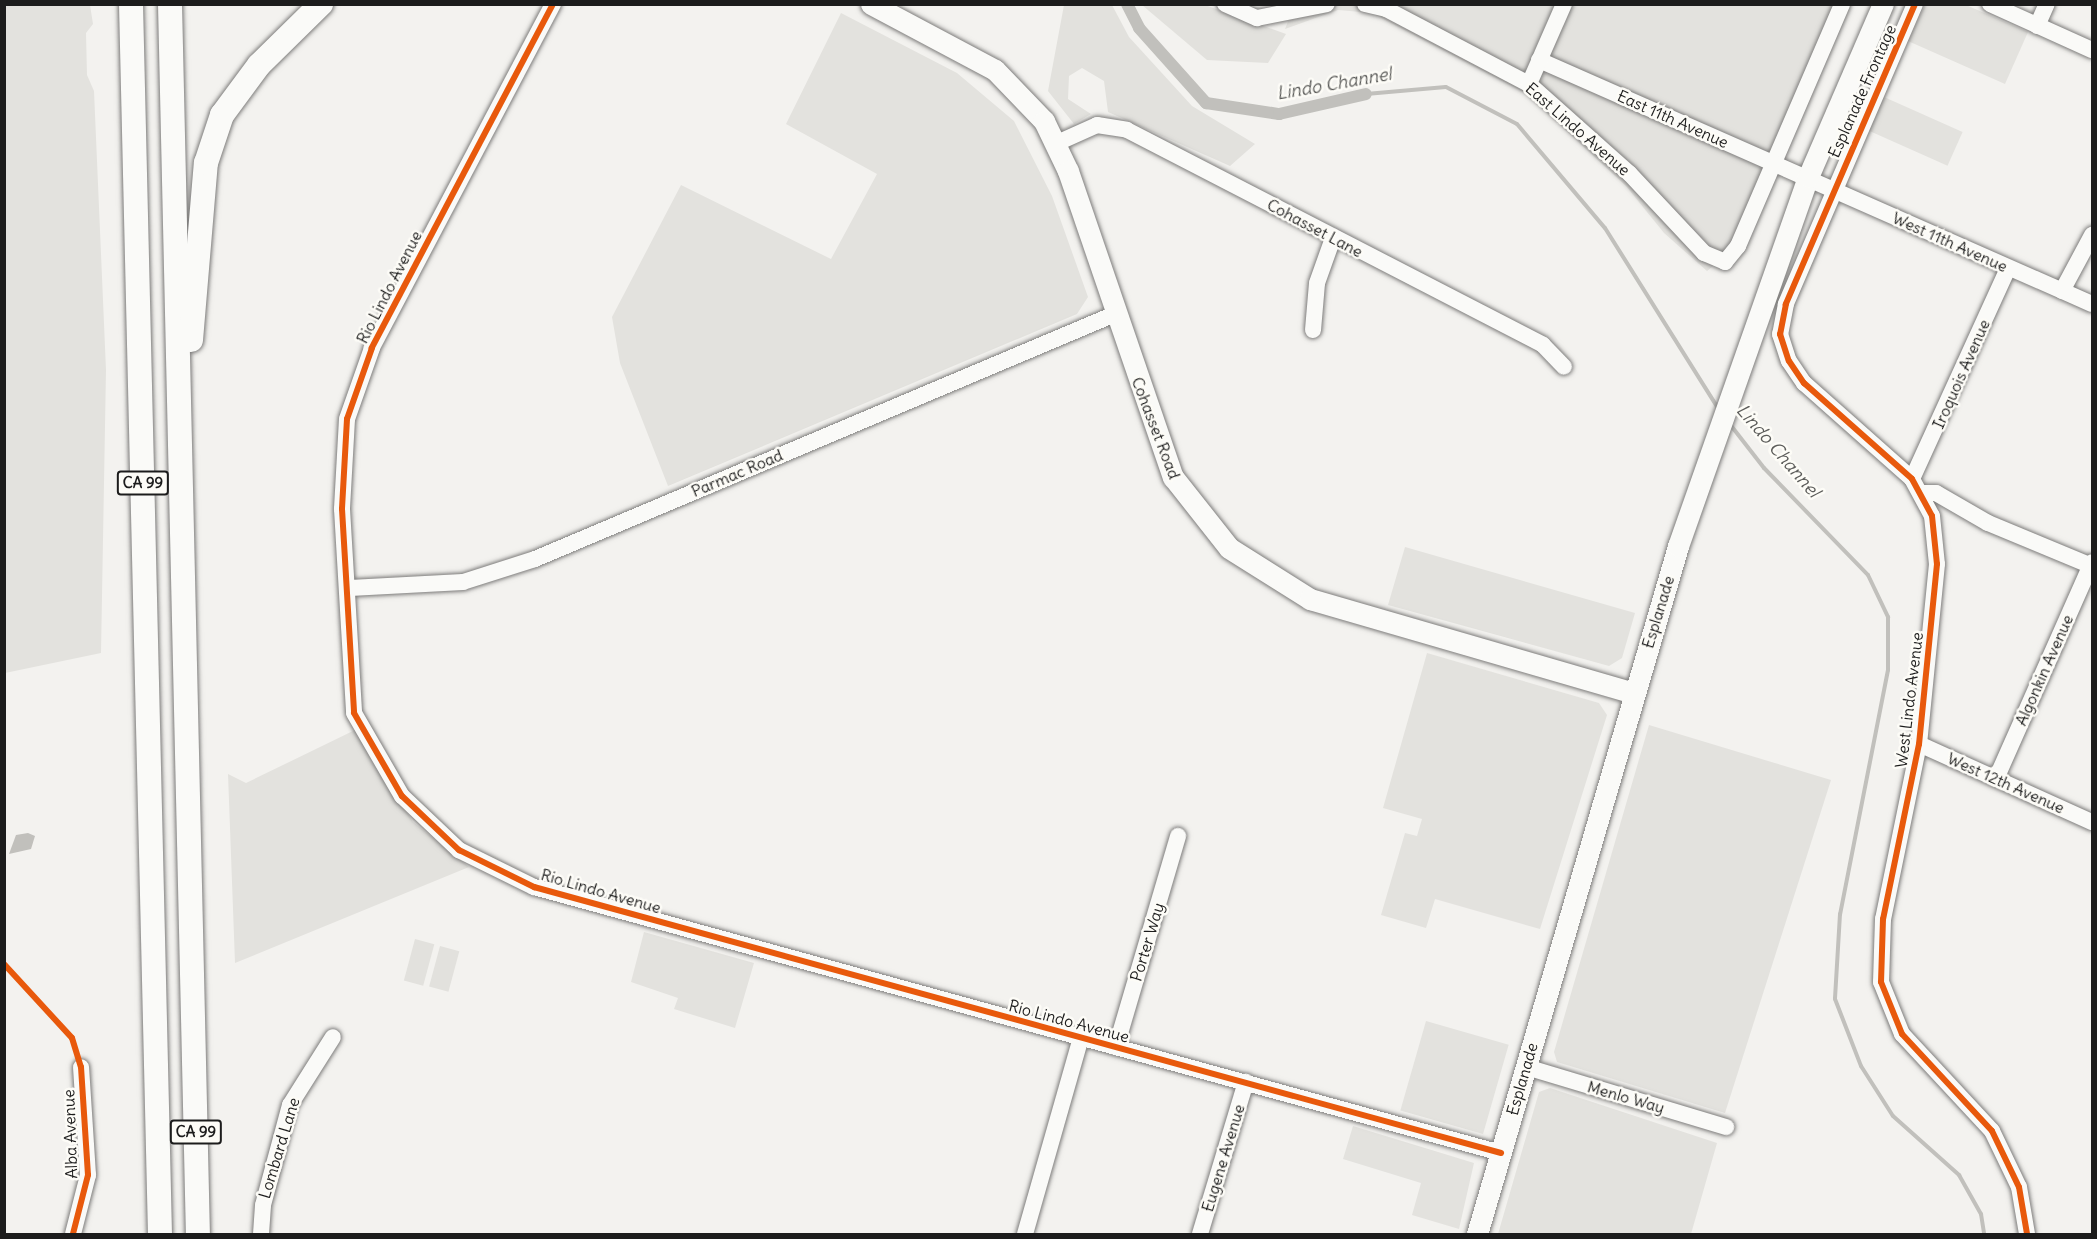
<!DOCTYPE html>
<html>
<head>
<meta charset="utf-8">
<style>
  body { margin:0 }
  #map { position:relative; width:2097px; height:1239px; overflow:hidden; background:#f3f2ef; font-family:Delius,sans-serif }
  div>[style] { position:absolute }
  .built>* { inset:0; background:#e3e2de; transform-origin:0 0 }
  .green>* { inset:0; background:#e2e1dd; transform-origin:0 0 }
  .water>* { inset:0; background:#c1c0bc }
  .stream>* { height:4px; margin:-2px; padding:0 2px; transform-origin:2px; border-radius:2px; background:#c1c0bc }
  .canal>* { height:12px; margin:-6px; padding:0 6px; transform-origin:6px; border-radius:6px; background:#c1c0bc }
  .roads { filter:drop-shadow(0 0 2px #7d7c7b) drop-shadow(0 0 2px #7d7c7b) }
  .minor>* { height:16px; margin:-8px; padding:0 8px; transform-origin:8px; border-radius:8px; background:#fafaf8 }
  .major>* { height:21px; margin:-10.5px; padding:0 10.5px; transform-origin:10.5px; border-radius:10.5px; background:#fafaf8 }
  .highway>* { height:24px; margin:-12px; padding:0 12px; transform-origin:12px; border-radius:12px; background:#fafaf8 }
  .cycleway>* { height:6px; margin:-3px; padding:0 3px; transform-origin:3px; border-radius:3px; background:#e8590c }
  span { translate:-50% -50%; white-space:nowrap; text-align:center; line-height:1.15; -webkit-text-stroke:5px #fdfcf7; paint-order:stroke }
  .shield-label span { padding:2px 4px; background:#fdfcf7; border:2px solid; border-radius:4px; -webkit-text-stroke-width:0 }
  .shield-label { font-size:15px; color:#1c1c1c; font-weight:700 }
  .street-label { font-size:16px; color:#1c1c1c }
  .water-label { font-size:18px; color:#5c5c5a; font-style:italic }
  .frame { position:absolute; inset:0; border:6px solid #1c1c1c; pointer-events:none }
</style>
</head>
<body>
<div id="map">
  <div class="built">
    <div style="clip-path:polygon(5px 4px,90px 5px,93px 24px,86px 33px,87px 75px,94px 91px,106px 370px,101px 653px,5px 673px)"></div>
    <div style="clip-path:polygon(1295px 4px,1837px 5px,1728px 254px,1707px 271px,1664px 233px,1626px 186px,1525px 93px,1372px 13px,1338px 10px,1285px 29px)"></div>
    <div style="clip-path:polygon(1925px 5px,1966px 5px,2028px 32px,2005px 84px,1908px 41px)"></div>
    <div style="clip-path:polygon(841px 13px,957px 73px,1014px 121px,1052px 196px,1088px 297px,1077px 314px,668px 486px,620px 363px,612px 317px,681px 185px,831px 259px,877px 174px,786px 124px)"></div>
    <div style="left:1884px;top:97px;width:86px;height:37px;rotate:24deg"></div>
    <div style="clip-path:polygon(1405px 547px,1635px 613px,1622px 658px,1609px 666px,1388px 605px)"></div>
    <div style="clip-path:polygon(1427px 653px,1599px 703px,1607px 715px,1540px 929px,1435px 899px,1426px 928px,1381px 915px,1405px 833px,1417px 836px,1422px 819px,1383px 808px)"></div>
    <div style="clip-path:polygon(1649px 725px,1831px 780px,1725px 1113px,1557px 1062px,1554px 1052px)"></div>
    <div style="clip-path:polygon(355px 730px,413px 822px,469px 867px,235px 963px,228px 774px,246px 783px)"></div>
    <div style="clip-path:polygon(644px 932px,754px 963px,735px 1028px,674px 1009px,678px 998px,631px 982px)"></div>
    <div style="left:1426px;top:1021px;width:86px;height:93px;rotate:16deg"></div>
    <div style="clip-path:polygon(1550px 1088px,1717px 1143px,1691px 1234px,1498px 1234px,1539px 1092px)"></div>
    <div style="clip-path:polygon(1353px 1126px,1474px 1163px,1459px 1229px,1412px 1215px,1421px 1183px,1343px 1159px)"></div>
  </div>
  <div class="green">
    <div style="clip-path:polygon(1064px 5px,1112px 5px,1129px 37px,1192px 106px,1255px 144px,1230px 166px,1108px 112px,1104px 81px,1082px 68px,1069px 76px,1068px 99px,1091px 114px,1074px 124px,1048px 91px)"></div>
    <div style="clip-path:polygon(1142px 5px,1205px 5px,1286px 34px,1268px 63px,1207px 60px)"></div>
    <div style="left:415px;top:939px;width:20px;height:43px;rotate:15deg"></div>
    <div style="left:440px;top:946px;width:20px;height:42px;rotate:15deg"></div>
  </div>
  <div class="water">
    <div style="clip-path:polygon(28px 833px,35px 836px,31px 849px,9px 854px,16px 835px)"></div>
  </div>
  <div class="stream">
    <div style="left:1366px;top:94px;width:80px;rotate:-5deg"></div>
    <div style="left:1446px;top:87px;width:80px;rotate:27.5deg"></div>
    <div style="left:1517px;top:124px;width:136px;rotate:49.8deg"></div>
    <div style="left:1605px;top:228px;width:215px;rotate:57.9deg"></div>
    <div style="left:1729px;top:423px;width:57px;rotate:52.1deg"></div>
    <div style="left:1764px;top:468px;width:149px;rotate:45.8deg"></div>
    <div style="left:1868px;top:575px;width:47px;rotate:64.5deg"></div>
    <div style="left:1888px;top:617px;width:53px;rotate:90deg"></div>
    <div style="left:1888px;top:670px;width:249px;rotate:101.1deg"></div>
    <div style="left:1840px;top:914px;width:85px;rotate:93.4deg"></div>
    <div style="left:1835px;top:999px;width:72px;rotate:68.8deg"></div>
    <div style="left:1861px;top:1066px;width:59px;rotate:57.4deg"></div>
    <div style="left:1893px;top:1116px;width:89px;rotate:41.8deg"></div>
    <div style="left:1959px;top:1175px;width:45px;rotate:60.6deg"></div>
    <div style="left:1981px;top:1214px;width:20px;rotate:81deg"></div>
  </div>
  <div class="canal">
    <div style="left:1127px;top:4px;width:27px;rotate:63deg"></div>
    <div style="left:1139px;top:28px;width:101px;rotate:48.2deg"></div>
    <div style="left:1206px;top:103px;width:74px;rotate:8.6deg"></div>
    <div style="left:1279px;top:114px;width:89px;rotate:-12.9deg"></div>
  </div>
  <div class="roads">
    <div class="minor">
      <div style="left:553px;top:4px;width:389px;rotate:117.8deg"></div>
      <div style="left:372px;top:348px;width:75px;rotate:109.4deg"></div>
      <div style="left:347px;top:419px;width:90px;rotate:93.2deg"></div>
      <div style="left:342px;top:509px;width:204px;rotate:86.6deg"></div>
      <div style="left:354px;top:713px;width:96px;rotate:60deg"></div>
      <div style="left:402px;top:796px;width:79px;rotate:43.5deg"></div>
      <div style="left:459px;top:850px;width:84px;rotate:26.3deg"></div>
      <div style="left:534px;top:887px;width:1003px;rotate:15.38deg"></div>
      <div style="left:1225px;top:4px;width:35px;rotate:24deg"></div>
      <div style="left:1257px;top:18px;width:71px;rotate:-11.3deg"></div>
      <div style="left:1365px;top:4px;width:22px;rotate:13deg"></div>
      <div style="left:1386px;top:9px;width:161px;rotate:27.7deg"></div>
      <div style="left:1529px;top:84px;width:134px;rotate:41.7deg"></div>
      <div style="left:1629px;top:173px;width:110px;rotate:46.8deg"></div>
      <div style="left:1704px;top:253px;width:23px;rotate:23deg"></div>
      <div style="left:1725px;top:262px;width:21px;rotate:-51deg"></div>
      <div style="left:1738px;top:246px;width:263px;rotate:-66.7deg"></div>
      <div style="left:1915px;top:4px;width:327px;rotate:113.3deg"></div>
      <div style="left:1786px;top:304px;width:31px;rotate:101deg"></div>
      <div style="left:1780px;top:334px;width:28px;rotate:72deg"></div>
      <div style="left:1789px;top:361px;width:27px;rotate:56deg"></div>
      <div style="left:1804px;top:383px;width:144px;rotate:41.6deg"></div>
      <div style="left:1912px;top:479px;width:42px;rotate:61.6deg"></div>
      <div style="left:1932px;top:516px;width:48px;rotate:84.1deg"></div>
      <div style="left:1937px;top:564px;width:181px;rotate:95.7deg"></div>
      <div style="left:1919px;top:744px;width:179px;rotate:101.6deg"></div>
      <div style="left:1883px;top:919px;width:63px;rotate:91.8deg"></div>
      <div style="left:1881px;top:982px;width:56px;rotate:68deg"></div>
      <div style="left:1902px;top:1034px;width:132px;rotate:47.1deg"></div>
      <div style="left:1992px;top:1131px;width:62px;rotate:64.3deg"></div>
      <div style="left:2019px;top:1187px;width:48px;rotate:80.3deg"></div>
      <div style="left:1990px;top:4px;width:112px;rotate:24.3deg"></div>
      <div style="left:2037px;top:26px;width:24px;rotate:-66deg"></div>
      <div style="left:1539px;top:60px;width:604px;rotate:23.81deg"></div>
      <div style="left:1529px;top:84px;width:87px;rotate:-66.4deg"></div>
      <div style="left:1057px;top:143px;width:44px;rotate:-24.2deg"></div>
      <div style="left:1097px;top:125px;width:30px;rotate:9deg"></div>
      <div style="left:1127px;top:130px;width:468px;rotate:27.3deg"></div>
      <div style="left:1543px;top:345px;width:30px;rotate:46deg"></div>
      <div style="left:2062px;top:291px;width:64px;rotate:-61.8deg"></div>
      <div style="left:1313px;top:330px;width:47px;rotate:-85.1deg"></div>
      <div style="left:1317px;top:283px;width:48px;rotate:-70.4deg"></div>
      <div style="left:1912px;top:479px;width:232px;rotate:-65.5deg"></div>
      <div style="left:1922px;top:493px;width:14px"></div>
      <div style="left:1936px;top:493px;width:60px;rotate:30deg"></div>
      <div style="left:1988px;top:523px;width:113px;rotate:22.5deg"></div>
      <div style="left:350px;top:588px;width:113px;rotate:-3deg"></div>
      <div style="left:463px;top:582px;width:76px;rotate:-17.7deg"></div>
      <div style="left:535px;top:559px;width:630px;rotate:-22.9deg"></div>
      <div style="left:1919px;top:744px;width:190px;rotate:24.3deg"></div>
      <div style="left:1996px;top:779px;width:237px;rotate:-66.1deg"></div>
      <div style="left:1116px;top:1047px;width:220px;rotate:-73.6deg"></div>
      <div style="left:1526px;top:1067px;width:209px;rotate:16.7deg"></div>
      <div style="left:73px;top:1234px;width:61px;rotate:-75.7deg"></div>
      <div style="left:88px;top:1175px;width:108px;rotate:-93.7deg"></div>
      <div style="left:261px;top:1234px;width:29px;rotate:-86deg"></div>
      <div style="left:263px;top:1205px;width:104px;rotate:-74.9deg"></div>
      <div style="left:290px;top:1105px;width:80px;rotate:-57.7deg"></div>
      <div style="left:1025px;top:1234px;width:204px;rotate:-74.1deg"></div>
      <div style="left:1200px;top:1234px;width:159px;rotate:-73.2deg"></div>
    </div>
    <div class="major">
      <div style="left:871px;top:4px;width:140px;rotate:28deg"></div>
      <div style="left:995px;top:70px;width:71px;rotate:46.1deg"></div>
      <div style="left:1044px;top:121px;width:55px;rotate:64.4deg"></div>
      <div style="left:1068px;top:171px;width:324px;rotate:71.1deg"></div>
      <div style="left:1173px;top:477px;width:90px;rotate:51.7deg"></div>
      <div style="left:1229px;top:548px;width:96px;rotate:32.2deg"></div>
      <div style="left:1310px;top:599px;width:337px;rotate:16.2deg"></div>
      <div style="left:1477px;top:1234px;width:717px;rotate:-73.71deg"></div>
      <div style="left:1678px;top:546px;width:391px;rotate:-70.6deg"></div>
      <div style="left:1808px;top:177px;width:189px;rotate:-66.6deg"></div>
    </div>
    <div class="highway">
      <div style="left:131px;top:4px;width:1230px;rotate:88.65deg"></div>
      <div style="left:170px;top:4px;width:1230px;rotate:88.7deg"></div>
      <div style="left:191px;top:340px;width:178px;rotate:-85.2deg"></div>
      <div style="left:206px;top:163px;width:51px;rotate:-71.6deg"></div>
      <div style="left:222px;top:115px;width:62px;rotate:-53.5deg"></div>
      <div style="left:259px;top:65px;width:87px;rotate:-44.5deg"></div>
    </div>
  </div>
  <div class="cycleway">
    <div style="left:553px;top:4px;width:389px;rotate:117.8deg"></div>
    <div style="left:372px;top:348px;width:75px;rotate:109.4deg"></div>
    <div style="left:347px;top:419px;width:90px;rotate:93.2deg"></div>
    <div style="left:342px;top:509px;width:204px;rotate:86.6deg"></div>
    <div style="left:354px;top:713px;width:96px;rotate:60deg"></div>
    <div style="left:402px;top:796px;width:79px;rotate:43.5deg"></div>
    <div style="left:459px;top:850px;width:84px;rotate:26.3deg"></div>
    <div style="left:534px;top:887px;width:1003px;rotate:15.38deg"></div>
    <div style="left:1915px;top:4px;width:327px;rotate:113.3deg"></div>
    <div style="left:1786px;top:304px;width:31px;rotate:101deg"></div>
    <div style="left:1780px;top:334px;width:28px;rotate:72deg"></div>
    <div style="left:1789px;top:361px;width:27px;rotate:56deg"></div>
    <div style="left:1804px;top:383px;width:144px;rotate:41.6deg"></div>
    <div style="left:1912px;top:479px;width:42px;rotate:61.6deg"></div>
    <div style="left:1932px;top:516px;width:48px;rotate:84.1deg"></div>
    <div style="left:1937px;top:564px;width:181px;rotate:95.7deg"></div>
    <div style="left:1919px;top:744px;width:179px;rotate:101.6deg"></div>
    <div style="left:1883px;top:919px;width:63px;rotate:91.8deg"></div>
    <div style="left:1881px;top:982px;width:56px;rotate:68deg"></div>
    <div style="left:1902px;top:1034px;width:132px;rotate:47.1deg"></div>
    <div style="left:1992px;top:1131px;width:62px;rotate:64.3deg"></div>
    <div style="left:2019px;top:1187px;width:48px;rotate:80.3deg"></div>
    <div style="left:4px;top:964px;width:100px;rotate:47.4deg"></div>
    <div style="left:72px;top:1038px;width:30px;rotate:73deg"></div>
    <div style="left:81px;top:1067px;width:108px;rotate:86.3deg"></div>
    <div style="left:88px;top:1175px;width:61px;rotate:104.3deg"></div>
  </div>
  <div class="shield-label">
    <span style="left:143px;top:483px">CA 99</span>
    <span style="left:196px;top:1132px">CA 99</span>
  </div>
  <div class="street-label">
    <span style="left:1862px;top:91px;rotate:-66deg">Esplanade Frontage</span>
    <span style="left:1673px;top:119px;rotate:24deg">East 11th Avenue</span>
    <span style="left:1578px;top:129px;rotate:41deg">East Lindo Avenue</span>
    <span style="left:1315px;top:228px;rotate:28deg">Cohasset Lane</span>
    <span style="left:1950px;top:242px;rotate:24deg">West 11th Avenue</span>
    <span style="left:389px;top:287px;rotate:-63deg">Rio Lindo Avenue</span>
    <span style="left:1961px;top:374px;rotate:-66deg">Iroquois Avenue</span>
    <span style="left:1156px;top:428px;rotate:69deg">Cohasset Road</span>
    <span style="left:737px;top:473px;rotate:-23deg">Parmac Road</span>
    <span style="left:1658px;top:612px;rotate:-73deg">Esplanade</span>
    <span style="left:2044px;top:670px;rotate:-66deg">Algonkin Avenue</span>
    <span style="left:1909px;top:700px;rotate:-83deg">West Lindo Avenue</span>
    <span style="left:2006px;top:783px;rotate:24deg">West 12th Avenue</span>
    <span style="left:601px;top:891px;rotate:16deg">Rio Lindo Avenue</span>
    <span style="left:1147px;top:942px;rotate:-73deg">Porter Way</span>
    <span style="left:1069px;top:1021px;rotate:15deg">Rio Lindo Avenue</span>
    <span style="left:1522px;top:1079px;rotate:-74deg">Esplanade</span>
    <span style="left:1626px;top:1097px;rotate:16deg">Menlo Way</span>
    <span style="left:70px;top:1134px;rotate:-92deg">Alba Avenue</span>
    <span style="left:279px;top:1148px;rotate:-73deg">Lombard Lane</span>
    <span style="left:1223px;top:1158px;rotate:-73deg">Eugene Avenue</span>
  </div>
  <div class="water-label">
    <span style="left:1334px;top:84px;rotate:-10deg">Lindo Channel</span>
    <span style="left:1778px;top:451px;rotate:49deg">Lindo Channel</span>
  </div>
  <div class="frame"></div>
</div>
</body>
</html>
